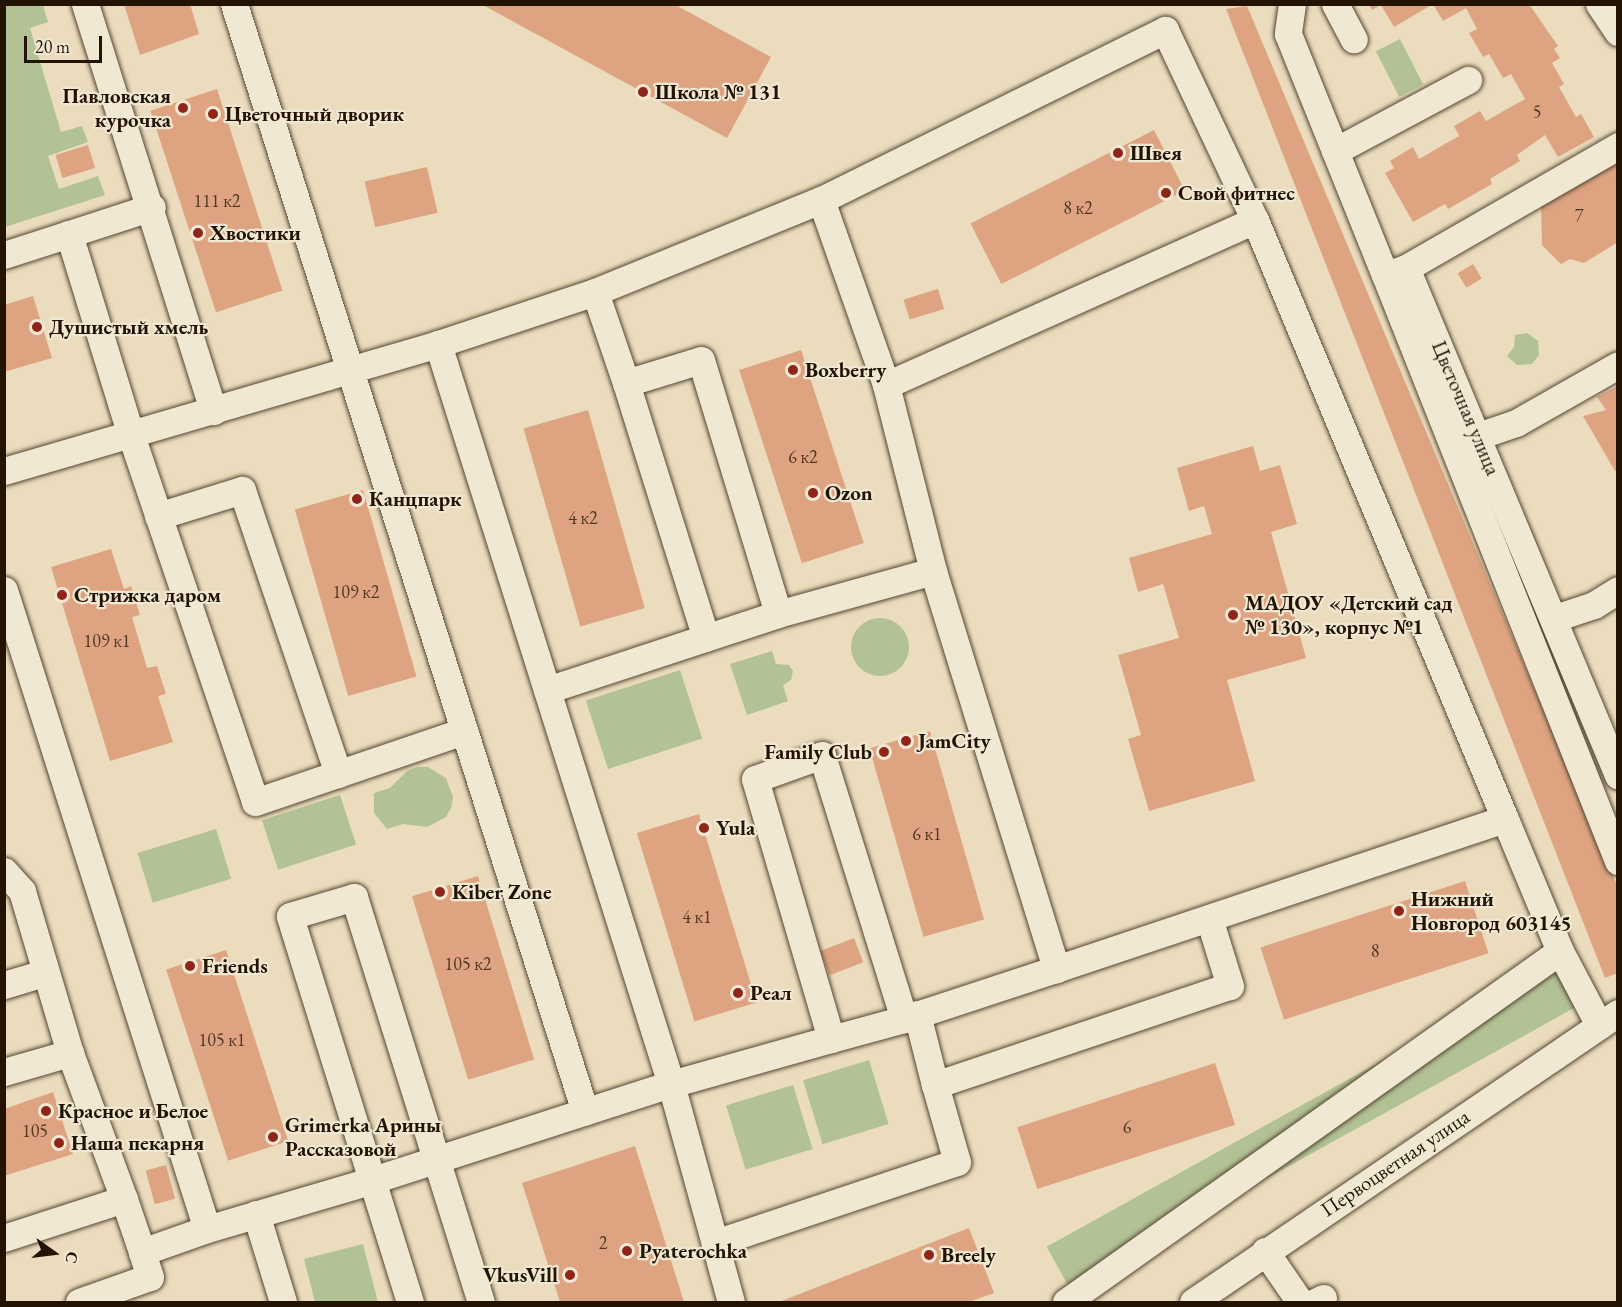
<!DOCTYPE html>
<html>
<head>
<meta charset="utf-8">
<style>
  body { margin:0 }
  #map { position:relative; width:1622px; height:1307px; overflow:hidden; background:#eadcbd; font-family:"EB Garamond",serif }
  div>[style] { position:absolute }
  .green>* { inset:0; background:#b2c295; transform-origin:0 0 }
  .round { border-radius:50% }
  .building>* { inset:0; background:#dea482; transform-origin:0 0 }
  .roads { filter:drop-shadow(0 0 2px #554531) drop-shadow(0 0 2px #554531) }
  .minor>* { height:27px; margin:-13.5px; padding:0 13.5px; transform-origin:13.5px; border-radius:13.5px; background:#f1e8d4 }
  .dots>* { width:16px; height:16px; translate:-50% -50%; box-sizing:border-box; border:3px solid #f1e8d4; border-radius:50% }
  span { translate:-50% -50%; white-space:nowrap; text-align:center; line-height:1.15; -webkit-text-stroke:4.5px #f1e8d4; paint-order:stroke }
  .number-label { font-size:18px; color:#523722 }
  .number-label span { -webkit-text-stroke-width:0 }
  .poi-label { font-size:21px; color:#231302; font-weight:700 }
  .left { translate:0 -50%; text-align:left }
  .right { translate:-100% -50%; text-align:right }
  .street-label { font-size:21px; color:#231302 }
  .frame { position:absolute; inset:0; border:6px solid #231302; pointer-events:none }
  .north { position:absolute; left:24px; top:1223px; width:60px; height:60px; -webkit-text-stroke:4px #f1e8d4; paint-order:stroke; rotate:104deg; font-size:16px; font-weight:700; line-height:24px; text-align:center; color:#231302 }
  .north::after { content:''; display:block; margin:auto; width:21px; height:27px; background:#231302; clip-path:polygon(50% 0,100% 100%,50% 72%,0 100%) }
  .scale { position:absolute; left:24px; top:36px; width:78px; height:27px; box-sizing:border-box; border:3px solid #231302; border-top:0; padding-left:8px; font-size:18px; line-height:21px; white-space:nowrap; color:#231302; -webkit-text-stroke:4px #f1e8d4; paint-order:stroke }
</style>
</head>
<body>
<div id="map">
  <div class="green">
    <div style="clip-path:polygon(5px 4px,43px 5px,48px 22px,30px 28px,61px 132px,82px 126px,88px 142px,48px 156px,59px 189px,98px 176px,105px 195px,5px 227px)"></div>
    <div style="left:1400px;top:39px;width:51px;height:27px;rotate:63deg"></div>
    <div style="clip-path:polygon(1527px 333px,1538px 341px,1539px 355px,1532px 364px,1517px 365px,1507px 356px,1514px 347px,1515px 335px)"></div>
    <div class="round" style="left:851px;top:618px;width:58px;height:58px"></div>
    <div style="clip-path:polygon(772px 651px,776px 664px,789px 665px,793px 671px,791px 680px,783px 685px,788px 701px,747px 715px,730px 664px)"></div>
    <div style="left:680px;top:670px;width:72px;height:99px;rotate:72deg"></div>
    <div style="clip-path:polygon(417px 767px,428px 767px,446px 778px,453px 797px,451px 808px,446px 817px,427px 827px,403px 824px,387px 829px,374px 813px,374px 793px,390px 788px,407px 771px)"></div>
    <div style="left:340px;top:795px;width:52px;height:82px;rotate:72deg"></div>
    <div style="left:216px;top:829px;width:52px;height:82px;rotate:73deg"></div>
    <div style="left:1553px;top:966px;width:47px;height:579px;rotate:61deg"></div>
    <div style="left:869px;top:1060px;width:67px;height:69px;rotate:73deg"></div>
    <div style="left:793px;top:1085px;width:67px;height:70px;rotate:73deg"></div>
    <div style="clip-path:polygon(363px 1244px,378px 1302px,315px 1302px,304px 1259px)"></div>
  </div>
  <div class="building">
    <div style="clip-path:polygon(124px 4px,190px 4px,199px 34px,140px 55px)"></div>
    <div style="clip-path:polygon(481px 4px,674px 4px,771px 57px,727px 138px)"></div>
    <div style="clip-path:polygon(1369px 4px,1433px 4px,1394px 27px,1381px 5px,1372px 10px)"></div>
    <div style="clip-path:polygon(1433px 4px,1529px 4px,1558px 46px,1554px 49px,1560px 58px,1552px 63px,1564px 84px,1559px 87px,1576px 117px,1581px 114px,1594px 137px,1558px 157px,1545px 135px,1517px 155px,1520px 161px,1490px 179px,1492px 184px,1448px 209px,1445px 204px,1413px 222px,1385px 173px,1394px 168px,1390px 161px,1413px 147px,1419px 159px,1459px 136px,1454px 126px,1480px 111px,1486px 121px,1525px 99px,1511px 74px,1503px 78px,1489px 54px,1483px 57px,1469px 33px,1477px 29px,1466px 8px,1443px 21px)"></div>
    <div style="clip-path:polygon(1247px 6px,1618px 888px,1618px 973px,1605px 978px,1226px 9px)"></div>
    <div style="left:217px;top:89px;width:212px;height:70px;rotate:72deg"></div>
    <div style="left:1154px;top:130px;width:68px;height:206px;rotate:63deg"></div>
    <div style="left:88px;top:145px;width:24px;height:34px;rotate:73deg"></div>
    <div style="clip-path:polygon(1618px 162px,1618px 242px,1584px 263px,1570px 259px,1561px 264px,1542px 245px,1541px 207px)"></div>
    <div style="left:427px;top:167px;width:47px;height:64px;rotate:77deg"></div>
    <div style="left:1473px;top:264px;width:17px;height:18px;rotate:59deg"></div>
    <div style="left:938px;top:289px;width:21px;height:36px;rotate:73deg"></div>
    <div style="clip-path:polygon(33px 296px,52px 358px,4px 372px,4px 305px)"></div>
    <div style="left:801px;top:350px;width:203px;height:65px;rotate:72deg"></div>
    <div style="clip-path:polygon(1618px 386px,1618px 470px,1615px 471px,1583px 416px,1606px 410px,1597px 397px)"></div>
    <div style="left:588px;top:410px;width:206px;height:67px;rotate:74deg"></div>
    <div style="clip-path:polygon(1253px 446px,1260px 471px,1280px 465px,1297px 524px,1271px 532px,1306px 658px,1227px 680px,1255px 781px,1149px 811px,1128px 739px,1141px 735px,1118px 655px,1179px 638px,1163px 584px,1138px 592px,1129px 558px,1212px 534px,1204px 506px,1189px 511px,1177px 468px)"></div>
    <div style="left:363px;top:490px;width:194px;height:71px;rotate:74deg"></div>
    <div style="clip-path:polygon(111px 549px,124px 589px,131px 586px,140px 615px,132px 617px,147px 668px,157px 666px,166px 694px,158px 696px,173px 742px,110px 761px,51px 567px)"></div>
    <div style="left:930px;top:731px;width:196px;height:63px;rotate:74deg"></div>
    <div style="left:699px;top:814px;width:197px;height:65px;rotate:73deg"></div>
    <div style="left:478px;top:876px;width:192px;height:69px;rotate:73deg"></div>
    <div style="left:1465px;top:881px;width:76px;height:215px;rotate:72deg"></div>
    <div style="left:854px;top:938px;width:26px;height:36px;rotate:69deg"></div>
    <div style="left:226px;top:950px;width:201px;height:63px;rotate:72deg"></div>
    <div style="left:1215px;top:1063px;width:65px;height:208px;rotate:72deg"></div>
    <div style="clip-path:polygon(53px 1092px,73px 1154px,4px 1176px,4px 1109px)"></div>
    <div style="clip-path:polygon(635px 1146px,684px 1302px,560px 1302px,522px 1183px)"></div>
    <div style="left:166px;top:1165px;width:35px;height:21px;rotate:75deg"></div>
    <div style="clip-path:polygon(969px 1228px,994px 1293px,969px 1302px,779px 1302px)"></div>
  </div>
  <div class="roads">
    <div class="minor">
      <div style="left:85px;top:4px;width:427px;rotate:72.5deg"></div>
      <div style="left:234px;top:4px;width:1162px;rotate:72.42deg"></div>
      <div style="left:1292px;top:4px;width:30px;rotate:98deg"></div>
      <div style="left:1288px;top:34px;width:260px;rotate:68.1deg"></div>
      <div style="left:1385px;top:275px;width:22px;rotate:-18deg"></div>
      <div style="left:1406px;top:268px;width:245px;rotate:-29.9deg"></div>
      <div style="left:1335px;top:4px;width:40px;rotate:62deg"></div>
      <div style="left:1599px;top:4px;width:34px;rotate:56deg"></div>
      <div style="left:1335px;top:151px;width:151px;rotate:-28.1deg"></div>
      <div style="left:821px;top:200px;width:196px;rotate:70.6deg"></div>
      <div style="left:886px;top:385px;width:192px;rotate:75.8deg"></div>
      <div style="left:933px;top:571px;width:417px;rotate:72.8deg"></div>
      <div style="left:1056px;top:969px;width:160px;rotate:161.8deg"></div>
      <div style="left:69px;top:234px;width:87px;rotate:-18deg"></div>
      <div style="left:4px;top:255px;width:68px;rotate:-17.9deg"></div>
      <div style="left:69px;top:234px;width:210px;rotate:72.9deg"></div>
      <div style="left:131px;top:435px;width:387px;rotate:71.3deg"></div>
      <div style="left:255px;top:802px;width:221px;rotate:-18.8deg"></div>
      <div style="left:1406px;top:268px;width:550px;rotate:67.31deg"></div>
      <div style="left:1385px;top:275px;width:631px;rotate:68.32deg"></div>
      <div style="left:595px;top:292px;width:96px;rotate:71.2deg"></div>
      <div style="left:626px;top:383px;width:78px;rotate:-17deg"></div>
      <div style="left:701px;top:360px;width:265px;rotate:73.1deg"></div>
      <div style="left:626px;top:383px;width:267px;rotate:72.6deg"></div>
      <div style="left:1478px;top:436px;width:40px;rotate:-18.9deg"></div>
      <div style="left:1516px;top:423px;width:117px;rotate:-29.6deg"></div>
      <div style="left:4px;top:471px;width:452px;rotate:-16.3deg"></div>
      <div style="left:158px;top:516px;width:88px;rotate:-17.2deg"></div>
      <div style="left:242px;top:490px;width:300px;rotate:71.3deg"></div>
      <div style="left:4px;top:590px;width:670px;rotate:72.38deg"></div>
      <div style="left:207px;top:1229px;width:69px;rotate:160.5deg"></div>
      <div style="left:142px;top:1252px;width:56px;rotate:-108.8deg"></div>
      <div style="left:1555px;top:618px;width:41px;rotate:-18.4deg"></div>
      <div style="left:1594px;top:605px;width:28px;rotate:-32deg"></div>
      <div style="left:547px;top:690px;width:243px;rotate:-18.2deg"></div>
      <div style="left:778px;top:614px;width:161px;rotate:-15.5deg"></div>
      <div style="left:1505px;top:819px;width:143px;rotate:67.4deg"></div>
      <div style="left:1560px;top:951px;width:84px;rotate:62.2deg"></div>
      <div style="left:4px;top:871px;width:27px;rotate:48deg"></div>
      <div style="left:22px;top:891px;width:169px;rotate:73.5deg"></div>
      <div style="left:70px;top:1053px;width:156px;rotate:69.7deg"></div>
      <div style="left:124px;top:1199px;width:126px;rotate:162deg"></div>
      <div style="left:1056px;top:969px;width:473px;rotate:-18.5deg"></div>
      <div style="left:1505px;top:819px;width:649px;rotate:-112.65deg"></div>
      <div style="left:4px;top:985px;width:42px;rotate:-16.7deg"></div>
      <div style="left:917px;top:1014px;width:73px;rotate:75.8deg"></div>
      <div style="left:4px;top:1072px;width:69px;rotate:-16.1deg"></div>
      <div style="left:256px;top:1214px;width:92px;rotate:72.9deg"></div>
      <div style="left:207px;top:1229px;width:170px;rotate:-16.4deg"></div>
      <div style="left:370px;top:1181px;width:316px;rotate:-17.9deg"></div>
      <div style="left:671px;top:1084px;width:166px;rotate:-15.7deg"></div>
      <div style="left:831px;top:1039px;width:76px;rotate:-15.3deg"></div>
      <div style="left:904px;top:1019px;width:276px;rotate:-107.3deg"></div>
      <div style="left:822px;top:755px;width:71px;rotate:160.3deg"></div>
      <div style="left:755px;top:779px;width:271px;rotate:73.7deg"></div>
      <div style="left:715px;top:1243px;width:255px;rotate:-18.5deg"></div>
      <div style="left:957px;top:1162px;width:80px;rotate:-105.9deg"></div>
      <div style="left:935px;top:1085px;width:311px;rotate:-18.6deg"></div>
      <div style="left:1230px;top:986px;width:71px;rotate:-107.2deg"></div>
      <div style="left:1265px;top:1251px;width:62px;rotate:55.5deg"></div>
      <div style="left:79px;top:1302px;width:75px;rotate:-19.4deg"></div>
      <div style="left:150px;top:1277px;width:26px;rotate:-108deg"></div>
      <div style="left:410px;top:1302px;width:404px;rotate:-107.3deg"></div>
      <div style="left:290px;top:916px;width:67px;rotate:-16.5deg"></div>
      <div style="left:354px;top:897px;width:424px;rotate:72.6deg"></div>
      <div style="left:731px;top:1302px;width:226px;rotate:-105.4deg"></div>
      <div style="left:671px;top:1084px;width:776px;rotate:-107.48deg"></div>
      <div style="left:438px;top:344px;width:165px;rotate:-18.3deg"></div>
      <div style="left:595px;top:292px;width:244px;rotate:-22.2deg"></div>
      <div style="left:821px;top:200px;width:384px;rotate:-26.3deg"></div>
      <div style="left:1165px;top:30px;width:210px;rotate:64.7deg"></div>
      <div style="left:1255px;top:220px;width:404px;rotate:155.9deg"></div>
      <div style="left:1066px;top:1302px;width:606px;rotate:-35.39deg"></div>
      <div style="left:1193px;top:1302px;width:514px;rotate:-34.22deg"></div>
      <div style="left:1315px;top:1302px;width:9px;rotate:-27deg"></div>
    </div>
  </div>
  <div class="dots">
    <div style="left:643px;top:92px;background:#8f2418"></div>
    <div style="left:183px;top:108px;background:#8f2418"></div>
    <div style="left:213px;top:114px;background:#8f2418"></div>
    <div style="left:1118px;top:153px;background:#8f2418"></div>
    <div style="left:1166px;top:193px;background:#8f2418"></div>
    <div style="left:198px;top:233px;background:#8f2418"></div>
    <div style="left:37px;top:327px;background:#8f2418"></div>
    <div style="left:793px;top:370px;background:#8f2418"></div>
    <div style="left:813px;top:493px;background:#8f2418"></div>
    <div style="left:357px;top:499px;background:#8f2418"></div>
    <div style="left:62px;top:595px;background:#8f2418"></div>
    <div style="left:1233px;top:615px;background:#8f2418"></div>
    <div style="left:906px;top:741px;background:#8f2418"></div>
    <div style="left:884px;top:752px;background:#8f2418"></div>
    <div style="left:704px;top:828px;background:#8f2418"></div>
    <div style="left:440px;top:892px;background:#8f2418"></div>
    <div style="left:1399px;top:911px;background:#8f2418"></div>
    <div style="left:190px;top:966px;background:#8f2418"></div>
    <div style="left:738px;top:993px;background:#8f2418"></div>
    <div style="left:46px;top:1111px;background:#8f2418"></div>
    <div style="left:273px;top:1137px;background:#8f2418"></div>
    <div style="left:59px;top:1143px;background:#8f2418"></div>
    <div style="left:627px;top:1251px;background:#8f2418"></div>
    <div style="left:929px;top:1255px;background:#8f2418"></div>
    <div style="left:570px;top:1275px;background:#8f2418"></div>
  </div>
  <div class="number-label">
    <span style="left:1537px;top:112px">5</span>
    <span style="left:217px;top:201px">111 к2</span>
    <span style="left:1078px;top:208px">8 к2</span>
    <span style="left:1579px;top:216px">7</span>
    <span style="left:803px;top:457px">6 к2</span>
    <span style="left:583px;top:518px">4 к2</span>
    <span style="left:356px;top:592px">109 к2</span>
    <span style="left:107px;top:641px">109 к1</span>
    <span style="left:927px;top:834px">6 к1</span>
    <span style="left:697px;top:917px">4 к1</span>
    <span style="left:1375px;top:951px">8</span>
    <span style="left:468px;top:964px">105 к2</span>
    <span style="left:222px;top:1040px">105 к1</span>
    <span style="left:1127px;top:1127px">6</span>
    <span style="left:35px;top:1131px">105</span>
    <span style="left:603px;top:1243px">2</span>
  </div>
  <div class="poi-label">
    <span class="left" style="left:655px;top:92px">Школа № 131</span>
    <span class="right" style="left:171px;top:108px">Павловская<br>курочка</span>
    <span class="left" style="left:225px;top:114px">Цветочный дворик</span>
    <span class="left" style="left:1130px;top:153px">Швея</span>
    <span class="left" style="left:1178px;top:193px">Свой фитнес</span>
    <span class="left" style="left:210px;top:233px">Хвостики</span>
    <span class="left" style="left:49px;top:327px">Душистый хмель</span>
    <span class="left" style="left:805px;top:370px">Boxberry</span>
    <span class="left" style="left:825px;top:493px">Ozon</span>
    <span class="left" style="left:369px;top:499px">Канцпарк</span>
    <span class="left" style="left:74px;top:595px">Стрижка даром</span>
    <span class="left" style="left:1245px;top:615px">МАДОУ «Детский сад<br>№ 130», корпус №1</span>
    <span class="left" style="left:918px;top:741px">JamCity</span>
    <span class="right" style="left:872px;top:752px">Family Club</span>
    <span class="left" style="left:716px;top:828px">Yula</span>
    <span class="left" style="left:452px;top:892px">Kiber Zone</span>
    <span class="left" style="left:1411px;top:911px">Нижний<br>Новгород 603145</span>
    <span class="left" style="left:202px;top:966px">Friends</span>
    <span class="left" style="left:750px;top:993px">Реал</span>
    <span class="left" style="left:58px;top:1111px">Красное и Белое</span>
    <span class="left" style="left:285px;top:1137px">Grimerka Арины<br>Рассказовой</span>
    <span class="left" style="left:71px;top:1143px">Наша пекарня</span>
    <span class="left" style="left:639px;top:1251px">Pyaterochka</span>
    <span class="left" style="left:941px;top:1255px">Breely</span>
    <span class="right" style="left:558px;top:1275px">VkusVill</span>
  </div>
  <div class="street-label">
    <span style="left:1466px;top:408px;rotate:67deg">Цветочная улица</span>
    <span style="left:1395px;top:1163px;rotate:-34deg">Первоцветная улица</span>
  </div>
  <div class="frame"></div>
  <div class="north">С</div>
  <div class="scale">20 m</div>
</div>
</body>
</html>
